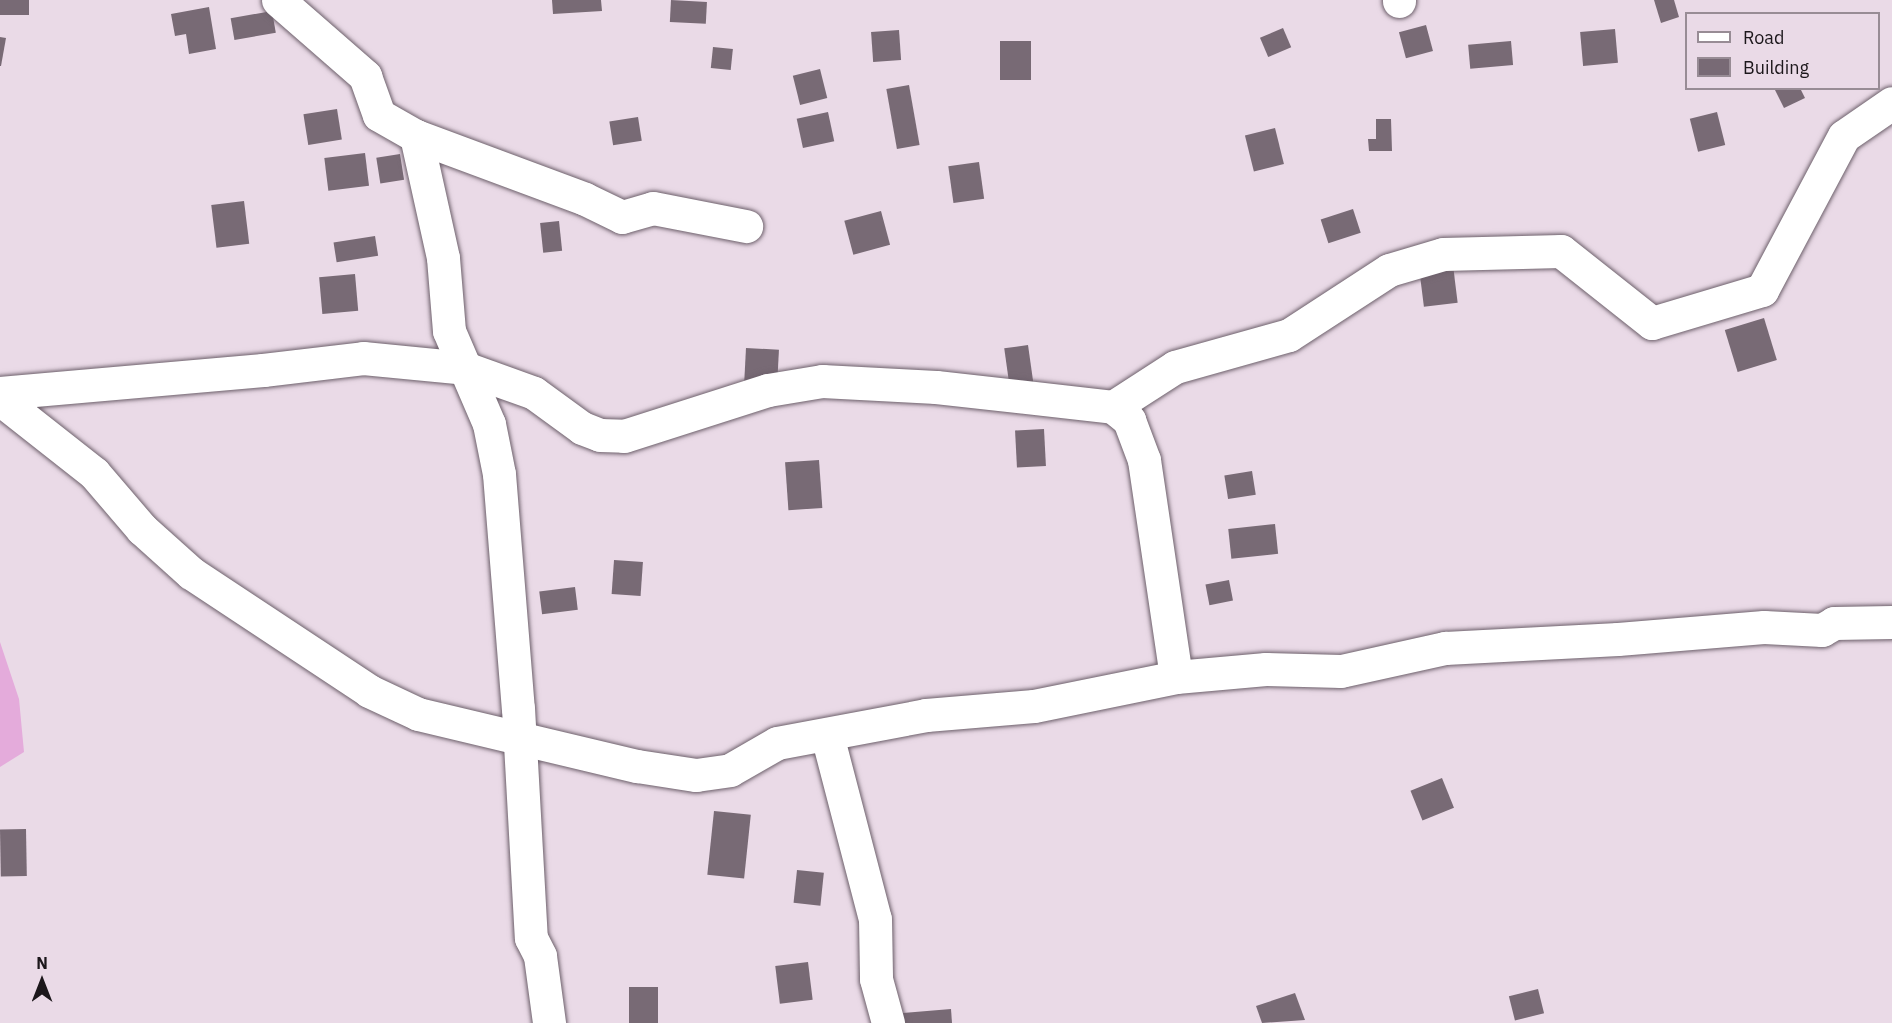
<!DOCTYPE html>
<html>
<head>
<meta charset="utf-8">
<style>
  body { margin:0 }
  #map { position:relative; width:1892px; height:1023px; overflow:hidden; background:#eadae7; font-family:"IBM Plex Sans",sans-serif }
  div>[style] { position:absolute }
  .green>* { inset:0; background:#e4abdb }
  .building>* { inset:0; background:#786a75; transform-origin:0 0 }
  .roads { filter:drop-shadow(0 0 2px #6d606b) drop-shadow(0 0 2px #6d606b) }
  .street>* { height:33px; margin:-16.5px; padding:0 16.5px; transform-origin:16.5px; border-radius:16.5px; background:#fff }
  span { translate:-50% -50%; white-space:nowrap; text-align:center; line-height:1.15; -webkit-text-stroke:5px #eadae7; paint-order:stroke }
  .legend { position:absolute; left:1685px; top:12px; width:195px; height:78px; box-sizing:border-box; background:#eadae7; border:2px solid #988c95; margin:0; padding:8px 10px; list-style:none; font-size:18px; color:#1c171b }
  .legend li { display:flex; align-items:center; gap:12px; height:30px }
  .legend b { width:30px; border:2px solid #988c95 }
  .north { position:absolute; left:12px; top:951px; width:60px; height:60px; -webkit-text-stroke:4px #eadae7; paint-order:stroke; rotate:0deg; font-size:16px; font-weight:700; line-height:24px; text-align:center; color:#1c171b }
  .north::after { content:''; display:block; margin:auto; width:21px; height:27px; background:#1c171b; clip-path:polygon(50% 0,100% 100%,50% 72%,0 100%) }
</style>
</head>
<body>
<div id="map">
  <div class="green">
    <div style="clip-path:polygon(0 642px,19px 699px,24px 752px,0 767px)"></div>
  </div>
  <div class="building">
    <div style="left:0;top:0;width:29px;height:15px"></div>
    <div style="clip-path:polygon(552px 0,601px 0,602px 11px,553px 14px)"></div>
    <div style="left:671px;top:0;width:36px;height:22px;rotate:3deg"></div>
    <div style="clip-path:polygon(1654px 0,1674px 0,1679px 17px,1661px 23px)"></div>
    <div style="clip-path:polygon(209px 7px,216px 49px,189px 54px,186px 34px,175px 36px,171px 14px)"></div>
    <div style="left:272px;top:11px;width:22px;height:42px;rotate:80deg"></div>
    <div style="left:1426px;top:25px;width:27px;height:28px;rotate:75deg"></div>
    <div style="left:1283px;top:28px;width:21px;height:25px;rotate:67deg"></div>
    <div style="left:1615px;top:29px;width:34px;height:35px;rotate:85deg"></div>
    <div style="left:899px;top:30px;width:30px;height:28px;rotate:86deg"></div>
    <div style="clip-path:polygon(0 37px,6px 38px,1px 66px,0 66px)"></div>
    <div style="left:1000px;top:41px;width:31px;height:39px"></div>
    <div style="left:1511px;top:41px;width:24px;height:43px;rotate:85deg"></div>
    <div style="left:713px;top:47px;width:20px;height:21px;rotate:6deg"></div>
    <div style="left:820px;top:69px;width:30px;height:28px;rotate:76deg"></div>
    <div style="left:909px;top:85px;width:61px;height:23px;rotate:80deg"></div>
    <div style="clip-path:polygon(1774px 88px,1800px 88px,1805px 98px,1784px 108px)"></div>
    <div style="left:337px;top:109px;width:31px;height:34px;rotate:81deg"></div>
    <div style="left:828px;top:112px;width:30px;height:32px;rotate:78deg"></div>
    <div style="left:1717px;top:112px;width:34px;height:28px;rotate:76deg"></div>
    <div style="left:638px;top:117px;width:24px;height:29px;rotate:81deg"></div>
    <div style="clip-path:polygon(1376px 119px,1391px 119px,1392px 151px,1369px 151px,1368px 139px,1376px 139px)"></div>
    <div style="left:1275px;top:128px;width:37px;height:31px;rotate:76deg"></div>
    <div style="left:365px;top:153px;width:33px;height:41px;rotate:83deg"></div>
    <div style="left:400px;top:154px;width:26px;height:24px;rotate:81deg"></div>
    <div style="left:979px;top:162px;width:37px;height:31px;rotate:82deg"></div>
    <div style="left:244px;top:201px;width:43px;height:33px;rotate:83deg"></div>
    <div style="left:1353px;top:209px;width:25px;height:34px;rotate:72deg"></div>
    <div style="left:881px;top:211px;width:35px;height:38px;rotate:75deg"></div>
    <div style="left:559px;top:221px;width:30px;height:19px;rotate:84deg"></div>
    <div style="left:375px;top:236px;width:20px;height:42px;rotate:81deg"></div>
    <div style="left:1453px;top:265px;width:38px;height:34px;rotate:83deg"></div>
    <div style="left:355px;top:274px;width:37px;height:36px;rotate:85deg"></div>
    <div style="left:1764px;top:318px;width:44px;height:41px;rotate:73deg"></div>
    <div style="left:1028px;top:345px;width:41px;height:24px;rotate:82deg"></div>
    <div style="left:746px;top:348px;width:33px;height:34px;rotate:3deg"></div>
    <div style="left:1044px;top:429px;width:37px;height:29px;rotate:87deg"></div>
    <div style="left:819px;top:460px;width:48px;height:34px;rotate:86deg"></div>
    <div style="left:1252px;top:471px;width:24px;height:28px;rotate:81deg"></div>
    <div style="left:1275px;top:524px;width:30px;height:47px;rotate:84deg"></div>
    <div style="left:614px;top:560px;width:29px;height:34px;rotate:4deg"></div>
    <div style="left:1229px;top:580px;width:21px;height:24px;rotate:79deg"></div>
    <div style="left:575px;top:587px;width:23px;height:36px;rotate:83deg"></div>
    <div style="left:1442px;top:778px;width:32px;height:34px;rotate:68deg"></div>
    <div style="left:714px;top:811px;width:37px;height:64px;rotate:6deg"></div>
    <div style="left:26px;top:829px;width:47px;height:26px;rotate:89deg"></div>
    <div style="left:797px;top:870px;width:27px;height:33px;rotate:6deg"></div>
    <div style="left:808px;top:962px;width:38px;height:33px;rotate:83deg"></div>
    <div style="left:629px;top:987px;width:29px;height:36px"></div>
    <div style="left:1538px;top:989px;width:25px;height:30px;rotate:76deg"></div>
    <div style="clip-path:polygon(1295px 993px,1305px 1020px,1262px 1023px,1256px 1006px)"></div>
    <div style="clip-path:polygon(951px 1009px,952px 1023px,904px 1023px,903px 1013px)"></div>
  </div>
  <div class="roads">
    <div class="street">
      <div style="left:278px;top:0;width:116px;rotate:41.1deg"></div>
      <div style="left:365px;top:76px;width:41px;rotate:70.3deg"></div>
      <div style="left:379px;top:115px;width:43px;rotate:29.6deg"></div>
      <div style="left:416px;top:136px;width:180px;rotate:20.4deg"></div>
      <div style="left:585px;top:199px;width:41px;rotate:25.9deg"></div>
      <div style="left:622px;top:217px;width:32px;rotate:-16deg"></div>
      <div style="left:653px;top:208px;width:95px;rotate:11deg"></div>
      <div style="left:1399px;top:1px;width:1px;rotate:-90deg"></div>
      <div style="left:416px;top:136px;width:125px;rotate:77.5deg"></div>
      <div style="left:443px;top:258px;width:73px;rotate:85.3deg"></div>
      <div style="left:449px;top:331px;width:101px;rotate:66.7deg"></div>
      <div style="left:489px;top:424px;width:51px;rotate:78.7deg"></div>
      <div style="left:499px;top:474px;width:235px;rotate:85.4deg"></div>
      <div style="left:518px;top:708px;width:230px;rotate:86.8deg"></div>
      <div style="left:531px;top:938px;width:20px;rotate:63deg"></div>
      <div style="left:540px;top:956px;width:68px;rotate:82.3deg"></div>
      <div style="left:0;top:393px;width:264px;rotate:-5deg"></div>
      <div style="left:263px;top:370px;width:101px;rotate:-6.8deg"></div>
      <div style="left:363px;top:358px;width:102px;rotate:5.6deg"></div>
      <div style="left:465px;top:368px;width:73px;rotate:19.9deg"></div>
      <div style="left:534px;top:393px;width:59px;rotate:36.1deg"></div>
      <div style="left:582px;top:428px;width:19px;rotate:21deg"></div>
      <div style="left:600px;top:435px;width:24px;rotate:2deg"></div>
      <div style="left:624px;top:436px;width:151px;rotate:-17.7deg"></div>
      <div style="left:768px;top:390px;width:55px;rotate:-9.5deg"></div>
      <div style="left:822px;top:381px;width:114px;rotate:3deg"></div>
      <div style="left:936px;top:387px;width:178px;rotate:6.4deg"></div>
      <div style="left:1113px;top:407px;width:21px;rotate:39deg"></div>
      <div style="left:1129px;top:420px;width:43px;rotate:69.4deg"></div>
      <div style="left:1144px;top:460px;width:219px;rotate:81.6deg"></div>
      <div style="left:0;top:399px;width:120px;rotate:38.2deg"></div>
      <div style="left:94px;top:473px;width:74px;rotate:49.4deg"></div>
      <div style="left:142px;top:529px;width:66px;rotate:41.9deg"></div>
      <div style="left:191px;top:573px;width:214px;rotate:33.5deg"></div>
      <div style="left:369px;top:691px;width:54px;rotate:25.1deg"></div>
      <div style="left:418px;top:714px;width:225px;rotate:13.4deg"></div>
      <div style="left:637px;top:766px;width:60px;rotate:8.7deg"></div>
      <div style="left:696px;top:775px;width:34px;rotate:-8deg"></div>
      <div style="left:730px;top:770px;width:54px;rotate:-29.9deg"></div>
      <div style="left:777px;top:743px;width:152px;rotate:-10.6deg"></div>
      <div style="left:926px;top:715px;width:108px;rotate:-4.8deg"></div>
      <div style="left:1034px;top:706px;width:145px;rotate:-11.5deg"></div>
      <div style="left:1176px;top:677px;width:90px;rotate:-5.1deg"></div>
      <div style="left:1266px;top:669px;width:75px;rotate:1.5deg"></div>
      <div style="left:1341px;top:671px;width:107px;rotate:-12.5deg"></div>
      <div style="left:1445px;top:648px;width:173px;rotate:-3deg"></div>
      <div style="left:1618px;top:639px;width:146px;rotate:-4.7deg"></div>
      <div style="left:1764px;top:627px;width:58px;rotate:3deg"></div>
      <div style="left:1822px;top:630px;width:14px;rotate:-30deg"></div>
      <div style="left:1834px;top:623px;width:58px;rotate:-1deg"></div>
      <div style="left:1113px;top:407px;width:74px;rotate:-32.8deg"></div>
      <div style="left:1175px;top:367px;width:118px;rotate:-15.7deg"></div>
      <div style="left:1289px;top:335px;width:119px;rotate:-33deg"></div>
      <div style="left:1389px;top:270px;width:56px;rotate:-16.5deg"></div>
      <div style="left:1443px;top:254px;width:118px;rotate:-1.5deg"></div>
      <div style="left:1561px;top:251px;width:116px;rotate:38.4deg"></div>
      <div style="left:1652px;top:323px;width:115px;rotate:-16.7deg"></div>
      <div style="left:1762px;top:290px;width:174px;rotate:-62deg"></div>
      <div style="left:1844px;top:136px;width:58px;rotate:-34.5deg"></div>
      <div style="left:827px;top:735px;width:190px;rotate:75.4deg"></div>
      <div style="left:875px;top:919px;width:60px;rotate:89deg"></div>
      <div style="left:876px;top:979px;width:46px;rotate:74.7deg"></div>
    </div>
  </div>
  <ul class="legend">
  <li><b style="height:8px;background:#fff"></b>Road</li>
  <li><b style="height:16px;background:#786a75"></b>Building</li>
  </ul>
  <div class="north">N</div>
</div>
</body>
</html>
